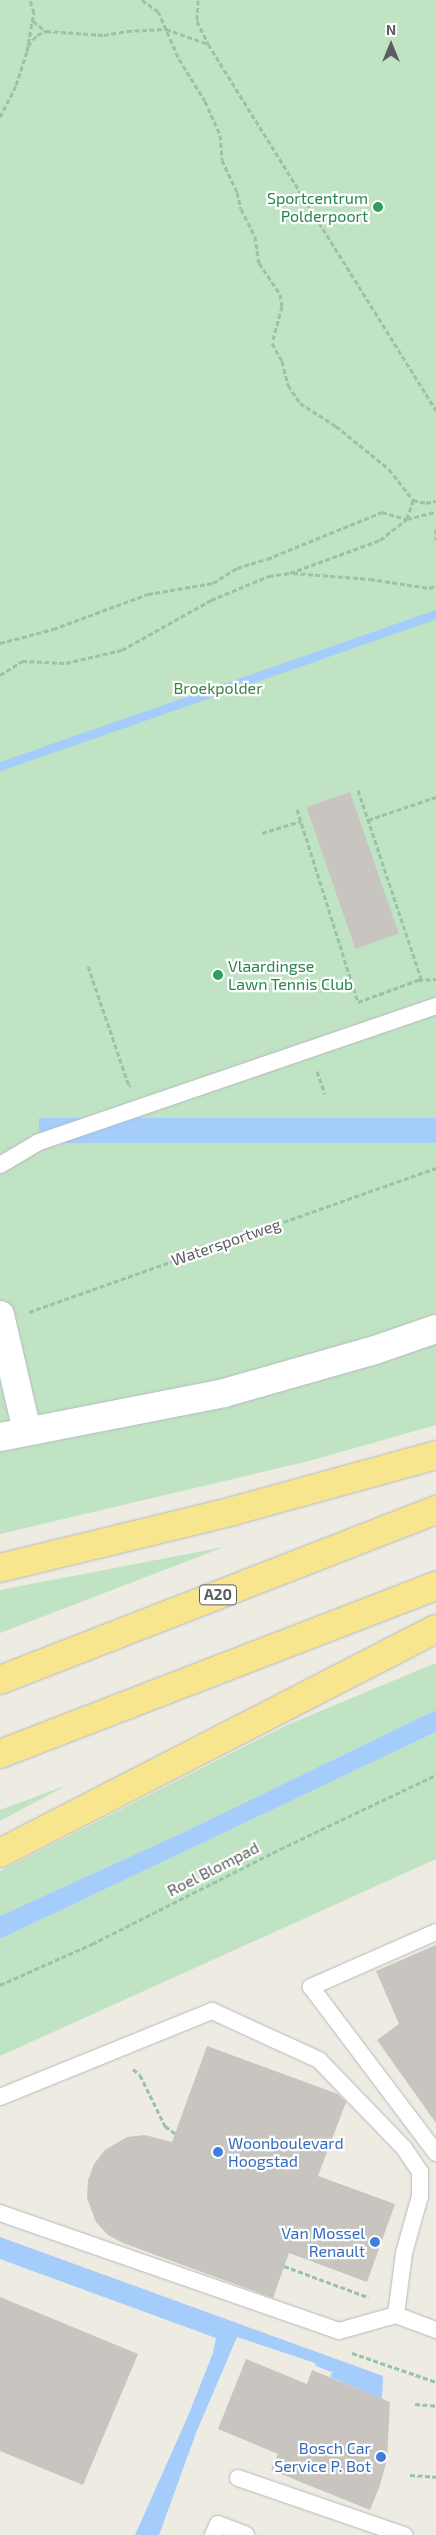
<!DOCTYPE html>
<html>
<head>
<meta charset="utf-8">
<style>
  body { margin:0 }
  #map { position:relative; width:436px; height:2535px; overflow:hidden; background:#edebe2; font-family:"Exo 2",sans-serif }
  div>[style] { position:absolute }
  .green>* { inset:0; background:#bfe3c3 }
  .water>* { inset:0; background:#a4cdfb; transform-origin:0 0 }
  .stream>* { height:9px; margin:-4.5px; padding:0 4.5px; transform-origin:4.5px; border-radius:4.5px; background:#a4cdfb }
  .building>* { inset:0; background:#c8c5c0; transform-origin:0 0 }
  .path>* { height:3px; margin-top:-1.5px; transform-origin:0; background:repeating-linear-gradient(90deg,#99c3a9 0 5px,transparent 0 7.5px) }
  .roads { filter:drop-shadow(0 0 1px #b7b9be) drop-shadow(0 0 1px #b7b9be) }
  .lane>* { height:16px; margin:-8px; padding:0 8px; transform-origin:8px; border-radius:8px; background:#fff }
  .street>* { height:28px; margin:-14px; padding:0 14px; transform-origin:14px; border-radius:14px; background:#fff }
  .highway>* { height:28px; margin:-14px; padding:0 14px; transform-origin:14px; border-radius:14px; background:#f7e68e }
  .dots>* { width:14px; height:14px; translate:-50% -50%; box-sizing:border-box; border:2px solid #fff; border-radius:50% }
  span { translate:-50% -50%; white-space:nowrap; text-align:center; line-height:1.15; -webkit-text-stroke:4.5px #fff; paint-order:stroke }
  .shield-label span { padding:1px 4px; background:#fff; border:1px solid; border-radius:4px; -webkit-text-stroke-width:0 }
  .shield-label { font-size:15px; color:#5a5d62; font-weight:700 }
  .leisure-label { font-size:16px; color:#27864d }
  .right { translate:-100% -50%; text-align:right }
  .left { translate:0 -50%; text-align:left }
  .park-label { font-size:16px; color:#398343 }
  .street-label { font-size:16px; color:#5a5d62 }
  .shop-label { font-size:16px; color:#366cbe }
  .north { position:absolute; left:366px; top:20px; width:50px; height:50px; -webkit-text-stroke:4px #fff; paint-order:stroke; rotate:0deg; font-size:14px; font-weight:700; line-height:20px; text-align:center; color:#5a5d62 }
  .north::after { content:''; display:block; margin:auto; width:18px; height:22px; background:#5a5d62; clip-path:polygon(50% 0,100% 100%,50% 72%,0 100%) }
</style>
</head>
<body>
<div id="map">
  <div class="green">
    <div style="clip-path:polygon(0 0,436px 0,436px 1425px,309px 1461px,0 1534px)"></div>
    <div style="clip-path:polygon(224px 1547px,0 1633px,0 1590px)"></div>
    <div style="clip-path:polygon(436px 1663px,436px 1710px,182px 1833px,0 1916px,0 1871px,287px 1725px)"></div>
    <div style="clip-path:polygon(436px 1732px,436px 1859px,0 2056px,0 1939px)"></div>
    <div style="clip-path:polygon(67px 1785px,0 1821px,0 1810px)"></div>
  </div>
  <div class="water">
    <div style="left:436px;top:1118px;width:25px;height:397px;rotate:90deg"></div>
    <div style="clip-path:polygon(436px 1710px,436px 1732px,0 1939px,0 1916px,182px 1833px)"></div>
    <div style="clip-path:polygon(0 2237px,383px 2376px,382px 2399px,330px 2377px,333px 2370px,331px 2372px,316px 2366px,315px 2363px,237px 2337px,196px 2433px,159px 2535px,135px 2535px,188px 2416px,213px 2353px,216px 2338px,0 2259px)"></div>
  </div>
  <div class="stream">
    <div style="left:0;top:766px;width:462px;rotate:-19.2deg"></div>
  </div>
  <div class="building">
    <div style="left:350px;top:792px;width:150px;height:46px;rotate:71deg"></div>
    <div style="clip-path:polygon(436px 1945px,436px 2123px,377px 2040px,399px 2024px,376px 1971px)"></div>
    <div style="clip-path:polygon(207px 2046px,338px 2094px,346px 2102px,318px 2176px,395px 2204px,367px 2282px,289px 2253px,273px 2298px,123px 2243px,108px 2235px,96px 2222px,87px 2198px,88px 2180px,94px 2164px,105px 2150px,127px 2137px,145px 2135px,172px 2142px)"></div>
    <div style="clip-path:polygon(0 2297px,138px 2354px,83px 2485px,0 2451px)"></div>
    <div style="clip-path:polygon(246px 2359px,307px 2384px,312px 2370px,390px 2402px,387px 2459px,380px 2485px,370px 2510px,271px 2470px,278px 2454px,218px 2429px)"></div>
  </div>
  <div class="path">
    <div style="left:142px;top:0;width:19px;rotate:35deg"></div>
    <div style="left:158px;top:11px;width:52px;rotate:66.4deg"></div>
    <div style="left:179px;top:59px;width:49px;rotate:58.2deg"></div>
    <div style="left:205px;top:101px;width:37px;rotate:66deg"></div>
    <div style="left:220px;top:135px;width:25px;rotate:85deg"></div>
    <div style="left:222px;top:160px;width:35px;rotate:65deg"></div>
    <div style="left:237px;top:192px;width:17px;rotate:77deg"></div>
    <div style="left:241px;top:209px;width:30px;rotate:63deg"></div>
    <div style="left:255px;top:236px;width:27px;rotate:82deg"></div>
    <div style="left:259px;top:263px;width:37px;rotate:56deg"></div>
    <div style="left:280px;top:294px;width:12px;rotate:81deg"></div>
    <div style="left:282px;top:306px;width:38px;rotate:105deg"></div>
    <div style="left:272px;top:343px;width:21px;rotate:61deg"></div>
    <div style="left:282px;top:361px;width:25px;rotate:76deg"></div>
    <div style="left:288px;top:385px;width:22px;rotate:56deg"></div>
    <div style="left:300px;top:403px;width:43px;rotate:32.6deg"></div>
    <div style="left:336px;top:426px;width:68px;rotate:39.1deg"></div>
    <div style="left:389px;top:469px;width:39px;rotate:52deg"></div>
    <div style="left:413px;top:500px;width:13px;rotate:13deg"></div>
    <div style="left:426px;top:503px;width:10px;rotate:-11deg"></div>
    <div style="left:198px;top:0;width:21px;rotate:93deg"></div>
    <div style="left:197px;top:21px;width:25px;rotate:64deg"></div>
    <div style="left:208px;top:44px;width:432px;rotate:58.1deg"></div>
    <div style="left:33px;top:21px;width:16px;rotate:38deg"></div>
    <div style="left:46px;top:31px;width:58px;rotate:3.9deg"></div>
    <div style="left:104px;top:35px;width:23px;rotate:-10deg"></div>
    <div style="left:127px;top:31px;width:39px;rotate:-3deg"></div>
    <div style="left:166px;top:29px;width:45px;rotate:19.7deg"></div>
    <div style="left:28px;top:46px;width:14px;rotate:-51deg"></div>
    <div style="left:37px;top:35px;width:10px;rotate:-24deg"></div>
    <div style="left:0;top:117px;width:36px;rotate:-63deg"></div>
    <div style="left:16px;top:85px;width:36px;rotate:-72deg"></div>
    <div style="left:27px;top:51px;width:39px;rotate:-80deg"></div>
    <div style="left:34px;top:13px;width:14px;rotate:-107deg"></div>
    <div style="left:436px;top:529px;width:11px;rotate:90deg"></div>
    <div style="left:293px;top:573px;width:77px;rotate:4.5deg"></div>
    <div style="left:370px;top:579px;width:60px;rotate:8.7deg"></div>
    <div style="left:429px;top:588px;width:7px;rotate:-16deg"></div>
    <div style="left:0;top:643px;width:55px;rotate:-14.8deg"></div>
    <div style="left:53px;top:629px;width:101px;rotate:-20.2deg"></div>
    <div style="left:148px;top:594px;width:66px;rotate:-9.6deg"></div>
    <div style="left:213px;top:583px;width:28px;rotate:-32deg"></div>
    <div style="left:237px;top:568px;width:31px;rotate:-17deg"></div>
    <div style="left:267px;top:559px;width:124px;rotate:-22.2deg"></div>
    <div style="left:382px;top:512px;width:26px;rotate:16deg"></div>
    <div style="left:407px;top:519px;width:30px;rotate:-14deg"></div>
    <div style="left:0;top:675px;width:26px;rotate:-32deg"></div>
    <div style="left:22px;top:661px;width:44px;rotate:2.6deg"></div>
    <div style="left:66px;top:663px;width:57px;rotate:-13.1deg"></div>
    <div style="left:122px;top:650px;width:102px;rotate:-29.3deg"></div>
    <div style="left:211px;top:600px;width:63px;rotate:-22.5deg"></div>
    <div style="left:269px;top:576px;width:21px;rotate:-8deg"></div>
    <div style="left:290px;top:573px;width:96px;rotate:-20.1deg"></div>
    <div style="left:380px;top:540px;width:34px;rotate:-38deg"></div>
    <div style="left:407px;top:519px;width:20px;rotate:-72deg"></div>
    <div style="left:358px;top:790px;width:201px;rotate:71.5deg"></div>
    <div style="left:297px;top:809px;width:202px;rotate:72.5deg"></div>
    <div style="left:368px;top:820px;width:72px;rotate:-18.7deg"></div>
    <div style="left:262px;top:833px;width:41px;rotate:-17.1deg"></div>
    <div style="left:88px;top:966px;width:127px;rotate:71.1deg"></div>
    <div style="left:129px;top:1086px;width:2px;rotate:-27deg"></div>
    <div style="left:358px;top:1002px;width:64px;rotate:-20.1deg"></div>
    <div style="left:418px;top:980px;width:18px;rotate:-3deg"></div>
    <div style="left:317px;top:1071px;width:24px;rotate:71deg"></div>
    <div style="left:29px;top:1312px;width:432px;rotate:-19.5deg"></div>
    <div style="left:0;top:1985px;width:101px;rotate:-24deg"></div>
    <div style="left:92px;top:1944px;width:211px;rotate:-26.8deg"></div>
    <div style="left:280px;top:1849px;width:173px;rotate:-25.4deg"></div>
    <div style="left:133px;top:2069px;width:9px;rotate:41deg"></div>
    <div style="left:140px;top:2075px;width:57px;rotate:63.9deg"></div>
    <div style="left:165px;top:2126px;width:14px;rotate:36deg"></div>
    <div style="left:284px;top:2266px;width:90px;rotate:20.3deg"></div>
    <div style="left:352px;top:2353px;width:89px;rotate:19deg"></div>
    <div style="left:415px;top:2404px;width:21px;rotate:5deg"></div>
    <div style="left:410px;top:2475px;width:26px;rotate:4deg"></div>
  </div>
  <div class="roads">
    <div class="lane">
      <div style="left:0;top:1165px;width:45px;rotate:-30.5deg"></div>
      <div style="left:39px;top:1142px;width:420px;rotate:-18.9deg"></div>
      <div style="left:436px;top:1932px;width:137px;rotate:156.3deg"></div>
      <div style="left:311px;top:1987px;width:208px;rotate:53deg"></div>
      <div style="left:0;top:2097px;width:229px;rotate:-22.1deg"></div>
      <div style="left:212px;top:2011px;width:118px;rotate:24.6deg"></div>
      <div style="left:319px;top:2060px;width:122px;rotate:46deg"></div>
      <div style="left:404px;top:2148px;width:29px;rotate:56deg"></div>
      <div style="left:420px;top:2172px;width:24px;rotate:90deg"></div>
      <div style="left:420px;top:2196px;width:59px;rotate:105.7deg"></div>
      <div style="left:404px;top:2253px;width:63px;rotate:97.4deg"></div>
      <div style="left:0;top:2213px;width:359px;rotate:19.2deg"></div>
      <div style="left:339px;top:2331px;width:59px;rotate:-15.7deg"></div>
      <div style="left:396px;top:2315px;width:43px;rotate:20.6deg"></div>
      <div style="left:238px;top:2478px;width:176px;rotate:19deg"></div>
      <div style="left:213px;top:2535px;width:12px;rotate:-66deg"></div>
      <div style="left:218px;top:2524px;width:30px;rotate:21deg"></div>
    </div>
    <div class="street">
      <div style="left:0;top:1315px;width:119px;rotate:76.9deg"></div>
      <div style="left:0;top:1437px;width:228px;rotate:-11.1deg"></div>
      <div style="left:224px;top:1393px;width:157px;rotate:-15.9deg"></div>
      <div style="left:375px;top:1350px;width:65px;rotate:-19deg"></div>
    </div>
    <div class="highway">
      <div style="left:0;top:1568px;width:240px;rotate:-13.7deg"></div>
      <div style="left:233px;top:1511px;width:211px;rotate:-15.4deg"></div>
      <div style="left:0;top:1680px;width:468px;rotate:-21.3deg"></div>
      <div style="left:0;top:1754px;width:467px;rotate:-21.1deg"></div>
      <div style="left:0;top:1853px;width:490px;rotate:-27.2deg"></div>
    </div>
  </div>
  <div class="dots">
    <div style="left:378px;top:207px;background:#2e9e5b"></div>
    <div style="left:218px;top:975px;background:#2e9e5b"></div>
    <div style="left:218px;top:2152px;background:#3f7fe0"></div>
    <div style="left:375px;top:2242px;background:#3f7fe0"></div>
    <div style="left:381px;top:2457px;background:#3f7fe0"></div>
  </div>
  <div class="shield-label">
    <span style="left:218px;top:1595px">A20</span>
  </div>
  <div class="leisure-label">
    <span class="right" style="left:368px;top:207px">Sportcentrum<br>Polderpoort</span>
    <span class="left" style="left:228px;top:975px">Vlaardingse<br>Lawn Tennis Club</span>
  </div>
  <div class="park-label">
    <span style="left:218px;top:688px">Broekpolder</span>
  </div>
  <div class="street-label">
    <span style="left:226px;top:1242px;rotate:-19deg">Watersportweg</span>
    <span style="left:213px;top:1869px;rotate:-27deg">Roel Blompad</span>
  </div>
  <div class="shop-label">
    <span class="left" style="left:228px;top:2152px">Woonboulevard<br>Hoogstad</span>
    <span class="right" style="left:365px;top:2242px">Van Mossel<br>Renault</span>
    <span class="right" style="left:371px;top:2457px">Bosch Car<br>Service P. Bot</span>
  </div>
  <div class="north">N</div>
</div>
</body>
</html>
